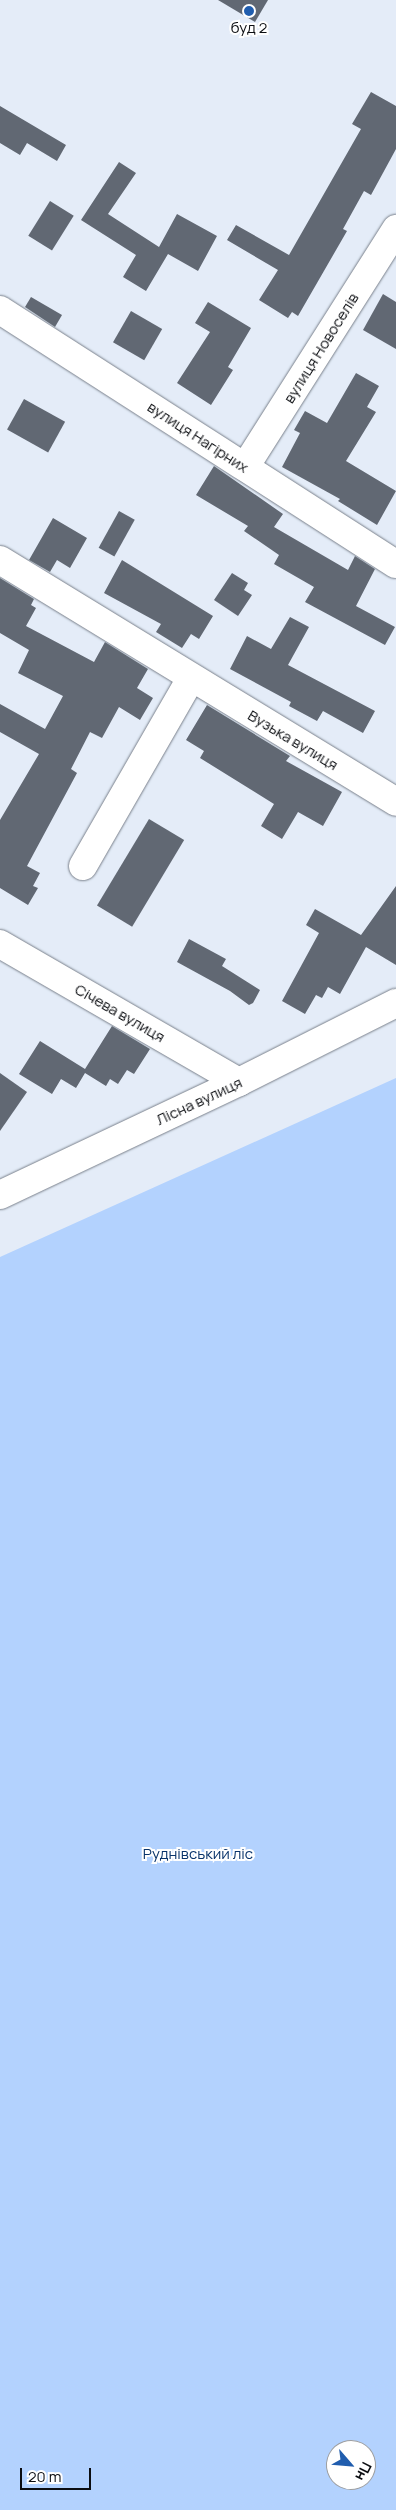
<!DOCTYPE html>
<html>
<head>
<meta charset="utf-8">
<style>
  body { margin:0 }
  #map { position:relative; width:396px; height:2510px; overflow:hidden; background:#e4ecf8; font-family:Manrope,sans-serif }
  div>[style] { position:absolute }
  .green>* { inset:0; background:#b3d2fe }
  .building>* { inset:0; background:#616873; transform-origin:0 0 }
  .roads { filter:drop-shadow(0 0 1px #79808b) drop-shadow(0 0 1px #79808b) }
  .minor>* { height:28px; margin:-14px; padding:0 14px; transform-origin:14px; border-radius:14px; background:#fff }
  .dots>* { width:14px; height:14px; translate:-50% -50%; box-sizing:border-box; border:2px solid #fff; border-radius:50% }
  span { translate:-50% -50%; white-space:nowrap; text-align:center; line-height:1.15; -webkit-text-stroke:4px #fff; paint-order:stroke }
  .poi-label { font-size:15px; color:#0b0d11 }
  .street-label { font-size:15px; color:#0b0d11 }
  .park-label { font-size:15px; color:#09346b }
  .north { position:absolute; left:326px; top:2440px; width:50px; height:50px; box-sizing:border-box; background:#fff; border:1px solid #9d9ea0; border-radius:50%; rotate:117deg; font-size:14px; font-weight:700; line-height:20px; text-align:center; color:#0b0d11 }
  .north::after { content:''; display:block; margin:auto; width:18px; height:22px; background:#205dae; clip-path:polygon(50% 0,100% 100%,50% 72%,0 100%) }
  .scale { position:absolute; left:20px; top:2468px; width:71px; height:22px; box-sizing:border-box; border:2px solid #0b0d11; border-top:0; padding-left:6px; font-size:15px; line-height:18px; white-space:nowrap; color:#0b0d11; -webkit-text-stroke:4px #fff; paint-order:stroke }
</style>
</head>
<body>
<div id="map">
  <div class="green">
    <div style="clip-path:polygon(evenodd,396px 1078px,396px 2510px,0 2510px,0 1257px,396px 1078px,336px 2450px,366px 2450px,366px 2480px,336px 2480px,336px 2450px)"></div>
  </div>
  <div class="building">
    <div style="clip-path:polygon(218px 0,268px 0,255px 22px)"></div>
    <div style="clip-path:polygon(371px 92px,396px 106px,396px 149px,371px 195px,364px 191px,343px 229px,347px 231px,298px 316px,292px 312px,288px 318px,259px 300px,278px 270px,227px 240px,236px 225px,289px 255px,361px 129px,352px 124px)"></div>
    <div style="clip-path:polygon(0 106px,66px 145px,57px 161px,27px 143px,20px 155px,0 143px)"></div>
    <div style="clip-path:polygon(119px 162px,136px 173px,108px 214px,159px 247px,177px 214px,217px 236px,198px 271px,168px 254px,146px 291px,123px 277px,136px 255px,81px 220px)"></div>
    <div style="left:50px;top:201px;width:28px;height:41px;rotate:32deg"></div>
    <div style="clip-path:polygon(383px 294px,396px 302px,396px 349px,363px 330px)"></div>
    <div style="clip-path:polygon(31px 297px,62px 315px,55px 327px,25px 307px)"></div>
    <div style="clip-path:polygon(208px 302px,251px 328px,228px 367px,233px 370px,211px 405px,177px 383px,210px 332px,195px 323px)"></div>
    <div style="left:131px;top:311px;width:36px;height:36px;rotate:30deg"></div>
    <div style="clip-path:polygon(356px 373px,379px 386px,367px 407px,376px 412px,346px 461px,396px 491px,377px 525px,338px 501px,340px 499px,282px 467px,300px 433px,294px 430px,305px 411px,327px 423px)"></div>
    <div style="left:24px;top:399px;width:47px;height:35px;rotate:29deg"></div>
    <div style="clip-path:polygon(214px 466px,283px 514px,274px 527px,348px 570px,355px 556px,375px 569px,356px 606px,395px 627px,385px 645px,305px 602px,314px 587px,274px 564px,279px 555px,244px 531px,248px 526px,196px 495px)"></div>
    <div style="left:119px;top:511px;width:18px;height:42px;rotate:29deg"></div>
    <div style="clip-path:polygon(53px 518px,87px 538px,70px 568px,57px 560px,50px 572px,29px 560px)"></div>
    <div style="clip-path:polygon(122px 560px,213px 616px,199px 639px,191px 634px,182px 648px,156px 632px,161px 624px,104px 593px)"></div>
    <div style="clip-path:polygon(232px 573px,248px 583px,244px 590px,252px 595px,238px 616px,214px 600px)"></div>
    <div style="clip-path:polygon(0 578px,34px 599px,31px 605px,36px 608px,26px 626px,94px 662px,105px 642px,148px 669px,137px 688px,153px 698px,140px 720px,119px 707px,102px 738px,90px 732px,71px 769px,77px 773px,27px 866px,40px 873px,33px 886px,38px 888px,28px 905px,0 888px,0 820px,39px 754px,0 732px,0 704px,45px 729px,63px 696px,18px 673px,29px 650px,0 633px)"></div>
    <div style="clip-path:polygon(290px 617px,309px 627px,288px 665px,375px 711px,363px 733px,323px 711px,317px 721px,289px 706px,291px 702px,230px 669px,247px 636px,271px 649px)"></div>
    <div style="clip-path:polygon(207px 705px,290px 756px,286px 761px,342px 792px,323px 826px,298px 812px,282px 839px,261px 826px,274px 804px,200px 758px,204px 751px,186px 740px)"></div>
    <div style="left:149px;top:819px;width:41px;height:101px;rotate:31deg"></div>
    <div style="clip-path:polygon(396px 886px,396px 965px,366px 947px,340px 994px,328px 987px,322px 998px,316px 995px,305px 1014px,282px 1001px,319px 933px,306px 925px,315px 909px,361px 935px)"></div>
    <div style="clip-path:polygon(189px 939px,226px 959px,222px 966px,260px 990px,253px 1003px,249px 1005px,230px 991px,177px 962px)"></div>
    <div style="clip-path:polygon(112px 1026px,150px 1049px,134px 1074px,127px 1070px,118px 1084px,110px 1079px,106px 1086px,85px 1073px,76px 1088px,61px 1079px,52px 1094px,19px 1074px,40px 1041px,85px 1069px)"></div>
    <div style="clip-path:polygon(0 1073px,27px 1092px,0 1131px)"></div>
  </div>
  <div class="roads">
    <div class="minor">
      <div style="left:0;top:310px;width:470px;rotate:32.7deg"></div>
      <div style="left:245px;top:467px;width:282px;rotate:-57.6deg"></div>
      <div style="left:0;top:560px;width:464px;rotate:31.4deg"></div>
      <div style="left:83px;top:866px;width:217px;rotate:-60.1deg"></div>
      <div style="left:0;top:944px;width:276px;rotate:30deg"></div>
      <div style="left:0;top:1195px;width:264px;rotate:-25.3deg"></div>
      <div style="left:239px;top:1082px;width:176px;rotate:-26.7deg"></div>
    </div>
  </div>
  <div class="dots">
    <div style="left:249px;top:11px;background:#205dae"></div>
  </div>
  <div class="poi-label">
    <span style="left:249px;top:28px">буд 2</span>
  </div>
  <div class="street-label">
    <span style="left:321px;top:348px;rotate:-58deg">вулиця Новоселів</span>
    <span style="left:198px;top:437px;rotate:33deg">вулиця Нагірних</span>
    <span style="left:293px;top:740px;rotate:31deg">Вузька вулиця</span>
    <span style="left:120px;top:1013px;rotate:30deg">Січева вулиця</span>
    <span style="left:199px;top:1101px;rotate:-25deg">Лісна вулиця</span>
  </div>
  <div class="park-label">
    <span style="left:198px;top:1854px">Руднівський ліс</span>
  </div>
  <div class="north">Пн</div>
  <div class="scale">20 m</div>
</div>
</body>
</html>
